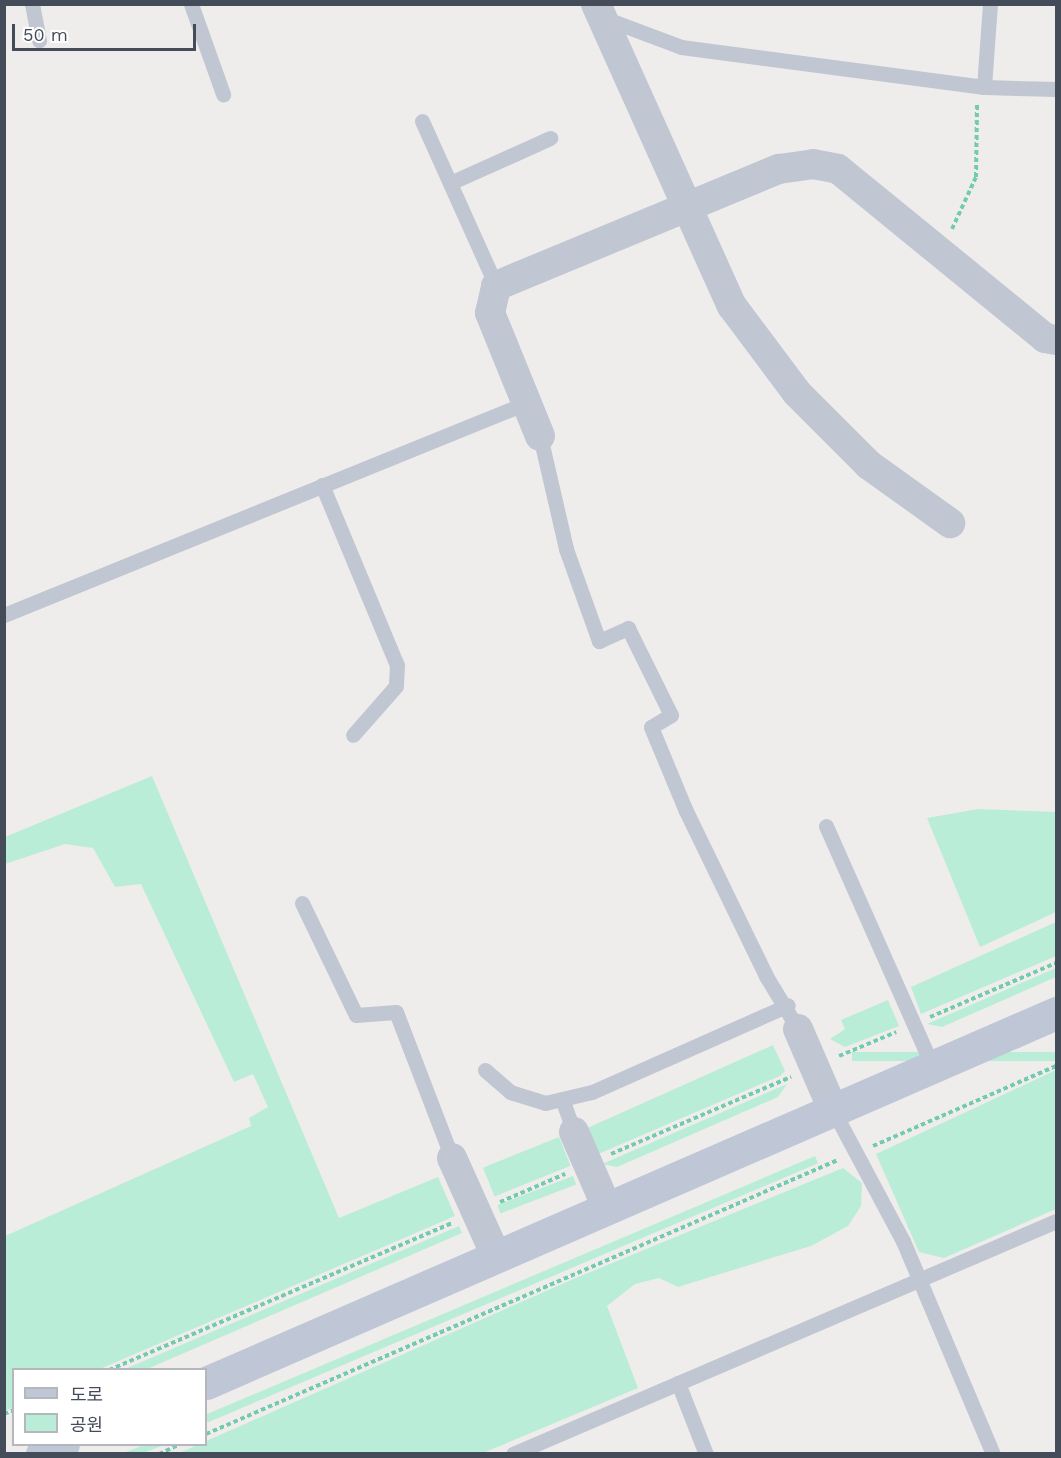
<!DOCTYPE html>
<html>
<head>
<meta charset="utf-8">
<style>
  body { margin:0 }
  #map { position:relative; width:1061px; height:1458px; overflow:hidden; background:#efedec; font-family:"Work Sans","Noto Sans KR",sans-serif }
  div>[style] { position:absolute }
  .green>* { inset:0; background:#baedd7; transform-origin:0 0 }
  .path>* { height:4px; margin-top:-2px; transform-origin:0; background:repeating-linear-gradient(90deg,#73cbaf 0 4.5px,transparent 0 7.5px) }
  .lane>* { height:15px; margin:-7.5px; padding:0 7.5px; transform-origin:7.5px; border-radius:7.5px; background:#c0c6d2 }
  .street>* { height:30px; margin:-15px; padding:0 15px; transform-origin:15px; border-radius:15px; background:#c0c6d2 }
  .secondary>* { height:33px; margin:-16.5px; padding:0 16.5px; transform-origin:16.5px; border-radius:16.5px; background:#bfc6d6 }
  span { translate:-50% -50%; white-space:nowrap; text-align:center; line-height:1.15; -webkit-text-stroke:4.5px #fff; paint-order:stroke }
  .frame { position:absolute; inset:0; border:6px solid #454c59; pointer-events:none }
  .legend { position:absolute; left:12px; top:1368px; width:195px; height:78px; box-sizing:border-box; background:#fff; border:2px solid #b5b7bd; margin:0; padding:8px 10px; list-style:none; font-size:18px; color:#454c59 }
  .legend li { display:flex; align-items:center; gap:12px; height:30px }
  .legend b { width:30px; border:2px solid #b5b7bd }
  .scale { position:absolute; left:12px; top:24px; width:184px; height:27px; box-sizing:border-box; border:3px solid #454c59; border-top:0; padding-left:8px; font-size:18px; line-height:21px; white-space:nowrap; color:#454c59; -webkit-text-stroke:4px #fff; paint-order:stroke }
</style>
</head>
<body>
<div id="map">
  <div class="green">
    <div style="clip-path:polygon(152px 776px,339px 1218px,438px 1177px,455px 1216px,100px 1369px,14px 1370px,13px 1407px,5px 1411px,5px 1236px,251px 1126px,249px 1118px,268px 1107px,253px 1074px,234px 1082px,141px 884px,115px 887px,93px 848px,65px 844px,5px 864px,5px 837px)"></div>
    <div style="clip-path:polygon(978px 809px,1056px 812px,1056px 912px,980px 947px,927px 818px)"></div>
    <div style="clip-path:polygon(1056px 922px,1056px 956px,921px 1014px,911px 987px)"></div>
    <div style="clip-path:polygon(1056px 968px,1056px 977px,942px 1027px,927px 1024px)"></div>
    <div style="clip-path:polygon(888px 1000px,899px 1026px,845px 1047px,830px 1039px,845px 1029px,841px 1020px)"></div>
    <div style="clip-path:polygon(773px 1045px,785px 1071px,780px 1076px,596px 1155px,585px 1129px)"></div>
    <div style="left:1056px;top:1052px;width:9px;height:204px;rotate:90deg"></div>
    <div style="clip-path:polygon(1056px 1070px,1056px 1209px,944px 1258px,919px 1252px,876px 1154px)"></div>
    <div style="clip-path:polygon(787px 1084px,778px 1097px,617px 1167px,602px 1164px)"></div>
    <div style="left:559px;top:1137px;width:31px;height:82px;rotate:68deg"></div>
    <div style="left:815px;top:1156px;width:8px;height:663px;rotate:67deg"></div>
    <div style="clip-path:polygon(843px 1168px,862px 1183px,861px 1206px,848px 1226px,811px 1246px,678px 1287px,659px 1278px,635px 1284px,607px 1306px,638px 1388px,483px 1453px,179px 1453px,571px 1280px)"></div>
    <div style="left:573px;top:1176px;width:9px;height:81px;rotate:69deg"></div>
    <div style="clip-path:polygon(459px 1226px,462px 1233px,147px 1369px,125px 1369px)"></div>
    <div style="clip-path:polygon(144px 1445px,164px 1445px,143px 1453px,123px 1453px)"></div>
  </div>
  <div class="path">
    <div style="left:952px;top:229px;width:57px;rotate:-65.2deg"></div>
    <div style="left:976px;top:177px;width:72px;rotate:-89.2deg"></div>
    <div style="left:930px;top:1017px;width:137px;rotate:-23.2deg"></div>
    <div style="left:839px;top:1056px;width:62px;rotate:-22.8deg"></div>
    <div style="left:873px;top:1146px;width:200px;rotate:-23.6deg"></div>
    <div style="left:611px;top:1154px;width:196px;rotate:-23.2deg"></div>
    <div style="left:500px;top:1202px;width:71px;rotate:-23.3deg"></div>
    <div style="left:109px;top:1370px;width:373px;rotate:-23.2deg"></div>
    <div style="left:4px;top:1414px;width:11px;rotate:-22deg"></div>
    <div style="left:206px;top:1434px;width:689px;rotate:-23.44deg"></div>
    <div style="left:159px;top:1454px;width:23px;rotate:-25deg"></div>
  </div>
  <div class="lane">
    <div style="left:32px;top:4px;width:37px;rotate:79deg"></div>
    <div style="left:191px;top:4px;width:96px;rotate:70.4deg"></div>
    <div style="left:604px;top:18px;width:82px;rotate:20.6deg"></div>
    <div style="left:681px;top:47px;width:306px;rotate:7.5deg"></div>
    <div style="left:984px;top:87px;width:72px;rotate:1.6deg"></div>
    <div style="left:984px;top:87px;width:83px;rotate:-85.9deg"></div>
    <div style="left:422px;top:121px;width:181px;rotate:65.8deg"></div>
    <div style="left:450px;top:183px;width:110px;rotate:-24.2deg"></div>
    <div style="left:540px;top:436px;width:116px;rotate:77deg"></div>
    <div style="left:566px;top:549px;width:98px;rotate:70.3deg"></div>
    <div style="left:599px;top:641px;width:32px;rotate:-24deg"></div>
    <div style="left:628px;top:628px;width:97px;rotate:63.7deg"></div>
    <div style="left:671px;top:715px;width:23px;rotate:149deg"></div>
    <div style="left:651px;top:727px;width:91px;rotate:67.4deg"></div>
    <div style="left:686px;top:811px;width:183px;rotate:64.1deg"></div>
    <div style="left:766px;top:976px;width:62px;rotate:58.9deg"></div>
    <div style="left:322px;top:485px;width:195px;rotate:67.4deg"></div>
    <div style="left:397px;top:665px;width:21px;rotate:93deg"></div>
    <div style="left:396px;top:686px;width:65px;rotate:131.3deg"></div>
    <div style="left:4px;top:615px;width:563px;rotate:-22.1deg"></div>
    <div style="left:826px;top:826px;width:264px;rotate:66.1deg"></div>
    <div style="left:302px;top:903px;width:124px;rotate:64.3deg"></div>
    <div style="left:356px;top:1015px;width:40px;rotate:-4.3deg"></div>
    <div style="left:396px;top:1012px;width:156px;rotate:69deg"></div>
    <div style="left:485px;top:1070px;width:33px;rotate:41deg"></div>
    <div style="left:510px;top:1092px;width:37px;rotate:17deg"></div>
    <div style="left:545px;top:1103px;width:48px;rotate:-13.2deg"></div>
    <div style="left:592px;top:1092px;width:214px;rotate:-23.9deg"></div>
    <div style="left:562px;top:1099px;width:35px;rotate:70deg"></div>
    <div style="left:833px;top:1110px;width:149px;rotate:61.9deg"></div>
    <div style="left:903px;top:1241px;width:231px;rotate:67.1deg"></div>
    <div style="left:678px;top:1383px;width:76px;rotate:68.5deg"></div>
    <div style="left:513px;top:1454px;width:591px;rotate:-23.22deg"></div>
  </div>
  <div class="street">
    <div style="left:596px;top:4px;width:331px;rotate:65.8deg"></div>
    <div style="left:732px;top:306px;width:109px;rotate:53.2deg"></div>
    <div style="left:797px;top:393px;width:102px;rotate:45deg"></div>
    <div style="left:869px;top:465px;width:100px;rotate:35.6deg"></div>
    <div style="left:540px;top:436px;width:133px;rotate:-112.1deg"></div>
    <div style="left:490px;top:313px;width:28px;rotate:-77deg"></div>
    <div style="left:496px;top:286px;width:306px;rotate:-22.5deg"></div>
    <div style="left:779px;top:169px;width:34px;rotate:-8deg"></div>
    <div style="left:813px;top:164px;width:25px;rotate:11deg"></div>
    <div style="left:838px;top:169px;width:267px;rotate:39.2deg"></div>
    <div style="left:1045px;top:338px;width:11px;rotate:10deg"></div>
    <div style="left:798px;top:1029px;width:88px;rotate:66.6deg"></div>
    <div style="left:574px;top:1132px;width:83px;rotate:66.5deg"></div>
    <div style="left:452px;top:1158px;width:107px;rotate:65.8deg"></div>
  </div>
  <div class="secondary">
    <div style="left:206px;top:1383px;width:927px;rotate:-23.52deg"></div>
    <div style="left:42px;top:1454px;width:23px;rotate:-25deg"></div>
  </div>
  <div class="frame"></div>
  <ul class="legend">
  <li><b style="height:8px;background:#bfc6d6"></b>도로</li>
  <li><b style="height:16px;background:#baedd7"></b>공원</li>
  </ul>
  <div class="scale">50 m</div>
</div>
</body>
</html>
